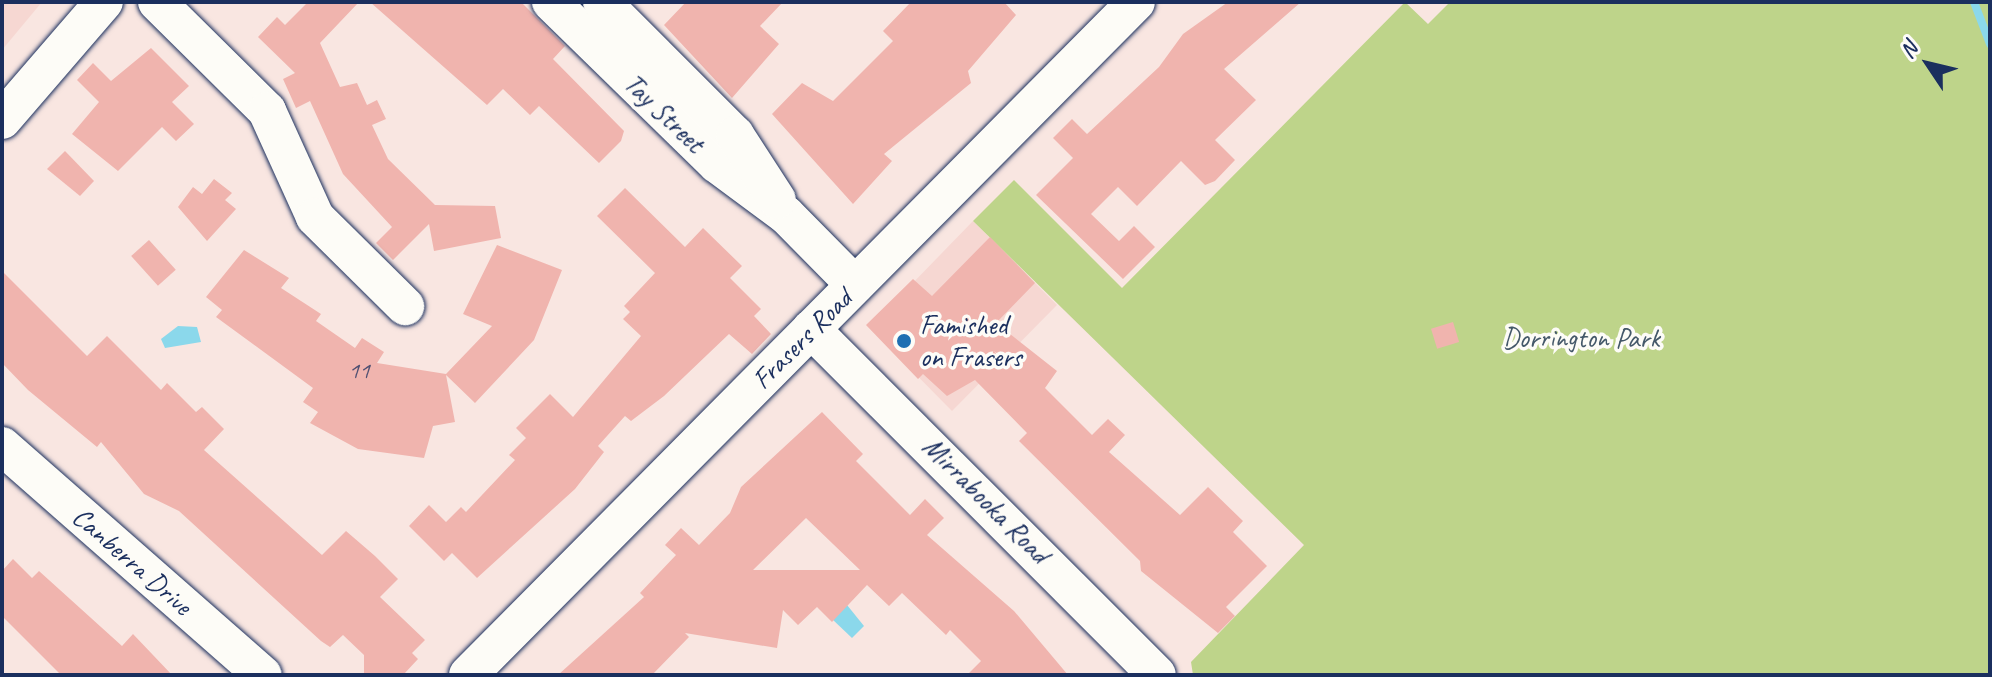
<!DOCTYPE html>
<html>
<head>
<meta charset="utf-8">
<style>
  body { margin:0 }
  #map { position:relative; width:1992px; height:677px; overflow:hidden; background:#f9e6e1; font-family:Caveat,sans-serif }
  div>[style] { position:absolute }
  .built>* { inset:0; background:#f6d7d2 }
  .green>* { inset:0; background:#bed48a }
  .water>* { inset:0; background:#8bd8eb }
  .stream>* { height:8px; margin:-4px; padding:0 4px; transform-origin:4px; border-radius:4px; background:#8bd8eb }
  .building>* { inset:0; background:#f0b4ae; transform-origin:0 0 }
  .roads { filter:drop-shadow(0 0 2px #1b2f5e) drop-shadow(0 0 2px #1b2f5e) }
  .minor>* { height:38px; margin:-19px; padding:0 19px; transform-origin:19px; border-radius:19px; background:#fdfcf7 }
  .dots>* { width:22px; height:22px; translate:-50% -50%; box-sizing:border-box; border:4px solid #fdfcf7; border-radius:50% }
  span { translate:-50% -50%; white-space:nowrap; text-align:center; line-height:1.15; -webkit-text-stroke:7px #fdfcf7; paint-order:stroke }
  .number-label { font-size:24px; color:#505072 }
  .number-label span { -webkit-text-stroke-width:0 }
  .street-label { font-size:28px; color:#1b2f5e }
  .poi-label { font-size:28px; color:#1b2f5e }
  .left { translate:0 -50%; text-align:left }
  .park-label { font-size:28px; color:#445869 }
  .frame { position:absolute; inset:0; border:4px solid #1b2f5e; pointer-events:none }
  .north { position:absolute; left:1888px; top:24px; width:80px; height:80px; -webkit-text-stroke:6px #fdfcf7; paint-order:stroke; rotate:305deg; font-size:22px; font-weight:700; line-height:32px; text-align:center; color:#1b2f5e }
  .north::after { content:''; display:block; margin:auto; width:28px; height:36px; background:#1b2f5e; clip-path:polygon(50% 0,100% 100%,50% 72%,0 100%) }
</style>
</head>
<body>
<div id="map">
  <div class="built">
    <div style="clip-path:polygon(2px 2px,42px 2px,2px 50px)"></div>
    <div style="clip-path:polygon(973px 221px,1057px 305px,952px 411px,874px 332px,875px 322px)"></div>
  </div>
  <div class="green">
    <div style="clip-path:polygon(1405px 2px,1428px 24px,1450px 2px,1990px 2px,1990px 675px,1193px 675px,1191px 662px,1304px 545px,973px 221px,1014px 180px,1122px 288px)"></div>
  </div>
  <div class="water">
    <div style="clip-path:polygon(178px 326px,197px 327px,201px 342px,165px 348px,161px 339px)"></div>
    <div style="clip-path:polygon(847px 605px,864px 626px,852px 638px,832px 619px)"></div>
  </div>
  <div class="stream">
    <div style="left:1974px;top:2px;width:45px;rotate:69.1deg"></div>
  </div>
  <div class="building">
    <div style="clip-path:polygon(308px 2px,359px 2px,320px 43px,340px 87px,357px 83px,367px 105px,377px 100px,386px 119px,372px 125px,388px 159px,435px 205px,495px 206px,501px 238px,434px 251px,429px 224px,393px 260px,376px 243px,392px 227px,343px 174px,310px 101px,296px 108px,283px 79px,295px 73px,258px 37px,277px 17px,285px 25px)"></div>
    <div style="clip-path:polygon(370px 2px,521px 2px,565px 46px,553px 59px,624px 131px,621px 141px,599px 163px,539px 106px,530px 115px,503px 89px,487px 105px)"></div>
    <div style="clip-path:polygon(686px 2px,783px 2px,760px 26px,779px 44px,732px 98px,664px 25px)"></div>
    <div style="clip-path:polygon(911px 2px,1004px 2px,1016px 15px,968px 71px,971px 83px,884px 154px,892px 161px,853px 204px,772px 114px,802px 83px,833px 101px,893px 41px,883px 31px)"></div>
    <div style="clip-path:polygon(1228px 2px,1301px 2px,1224px 69px,1256px 100px,1215px 140px,1235px 160px,1215px 181px,1205px 185px,1181px 161px,1137px 206px,1118px 187px,1091px 214px,1119px 241px,1134px 226px,1155px 247px,1123px 279px,1036px 195px,1073px 158px,1053px 138px,1072px 119px,1087px 134px,1159px 67px,1183px 34px)"></div>
    <div style="clip-path:polygon(151px 48px,189px 86px,172px 102px,194px 124px,176px 141px,162px 127px,118px 171px,72px 134px,99px 102px,77px 80px,93px 63px,111px 81px)"></div>
    <div style="clip-path:polygon(65px 151px,94px 181px,80px 196px,47px 169px)"></div>
    <div style="clip-path:polygon(214px 179px,232px 193px,225px 200px,236px 209px,207px 241px,178px 207px,193px 187px,202px 194px)"></div>
    <div style="clip-path:polygon(625px 188px,685px 247px,703px 228px,742px 266px,730px 278px,761px 309px,754px 316px,771px 334px,752px 354px,729px 334px,664px 396px,631px 421px,625px 416px,598px 446px,604px 452px,575px 489px,477px 578px,452px 553px,444px 561px,409px 526px,429px 505px,446px 522px,461px 507px,466px 512px,515px 460px,509px 455px,526px 438px,516px 428px,550px 394px,573px 417px,641px 336px,623px 319px,630px 312px,624px 306px,655px 273px,597px 216px)"></div>
    <div style="clip-path:polygon(990px 237px,1035px 283px,996px 323px,1057px 371px,1045px 388px,1092px 435px,1108px 419px,1125px 435px,1109px 452px,1180px 515px,1208px 487px,1243px 521px,1233px 532px,1267px 566px,1226px 607px,1235px 616px,1218px 633px,1141px 571px,1140px 561px,1019px 441px,1027px 433px,975px 380px,947px 396px,923px 374px,918px 379px,866px 325px,913px 279px,932px 296px)"></div>
    <div style="left:149px;top:240px;width:40px;height:24px;rotate:48deg"></div>
    <div style="clip-path:polygon(497px 245px,562px 270px,534px 340px,475px 403px,446px 375px,455px 422px,433px 426px,424px 458px,358px 449px,310px 423px,318px 412px,303px 402px,313px 388px,216px 317px,222px 310px,206px 297px,244px 250px,289px 278px,281px 288px,321px 314px,316px 321px,355px 348px,362px 338px,384px 352px,377px 363px,446px 374px,492px 326px,463px 314px)"></div>
    <div style="clip-path:polygon(2px 271px,87px 356px,107px 336px,161px 390px,167px 383px,196px 412px,202px 407px,224px 429px,204px 450px,322px 555px,346px 531px,375px 556px,398px 579px,380px 597px,425px 640px,412px 653px,418px 659px,404px 674px,364px 675px,364px 655px,343px 635px,330px 647px,321px 641px,179px 511px,144px 494px,101px 442px,97px 447px,28px 390px,2px 363px)"></div>
    <div style="left:1453px;top:322px;width:21px;height:23px;rotate:73deg"></div>
    <div style="clip-path:polygon(evenodd,822px 412px,863px 454px,856px 461px,910px 515px,925px 499px,944px 518px,927px 535px,1014px 611px,1068px 675px,967px 675px,981px 661px,950px 630px,946px 635px,902px 593px,889px 606px,867px 585px,832px 622px,817px 607px,798px 625px,783px 610px,777px 648px,685px 633px,689px 637px,652px 675px,558px 675px,644px 597px,640px 593px,676px 555px,665px 545px,681px 528px,699px 545px,730px 513px,741px 487px,822px 412px,806px 518px,860px 570px,753px 570px,806px 518px)"></div>
    <div style="clip-path:polygon(13px 559px,32px 578px,39px 571px,122px 646px,133px 634px,172px 675px,61px 675px,2px 616px,2px 571px)"></div>
  </div>
  <div class="roads">
    <div class="minor">
      <div style="left:157px;top:2px;width:155px;rotate:44.7deg"></div>
      <div style="left:267px;top:111px;width:116px;rotate:65.6deg"></div>
      <div style="left:315px;top:217px;width:127px;rotate:44.7deg"></div>
      <div style="left:551px;top:2px;width:232px;rotate:44.3deg"></div>
      <div style="left:717px;top:164px;width:86px;rotate:36.5deg"></div>
      <div style="left:786px;top:215px;width:98px;rotate:45.4deg"></div>
      <div style="left:602px;top:2px;width:188px;rotate:45deg"></div>
      <div style="left:735px;top:135px;width:77px;rotate:57.1deg"></div>
      <div style="left:2px;top:120px;width:156px;rotate:-49.2deg"></div>
      <div style="left:811px;top:329px;width:489px;rotate:45deg"></div>
      <div style="left:2px;top:446px;width:347px;rotate:41.3deg"></div>
      <div style="left:468px;top:675px;width:948px;rotate:-45.21deg"></div>
    </div>
  </div>
  <div class="dots">
    <div style="left:904px;top:341px;background:#1f6fb2"></div>
  </div>
  <div class="number-label">
    <span style="left:359px;top:371px">11</span>
  </div>
  <div class="street-label">
    <span style="left:664px;top:113px;rotate:44deg">Tay Street</span>
    <span style="left:802px;top:339px;rotate:-45deg">Frasers Road</span>
    <span style="left:986px;top:500px;rotate:45deg">Mirrabooka Road</span>
    <span style="left:132px;top:561px;rotate:41deg">Canberra Drive</span>
  </div>
  <div class="poi-label">
    <span class="left" style="left:920px;top:341px">Famished<br>on Frasers</span>
  </div>
  <div class="park-label">
    <span style="left:1581px;top:338px">Dorrington Park</span>
  </div>
  <div class="frame"></div>
  <div class="north">N</div>
</div>
</body>
</html>
